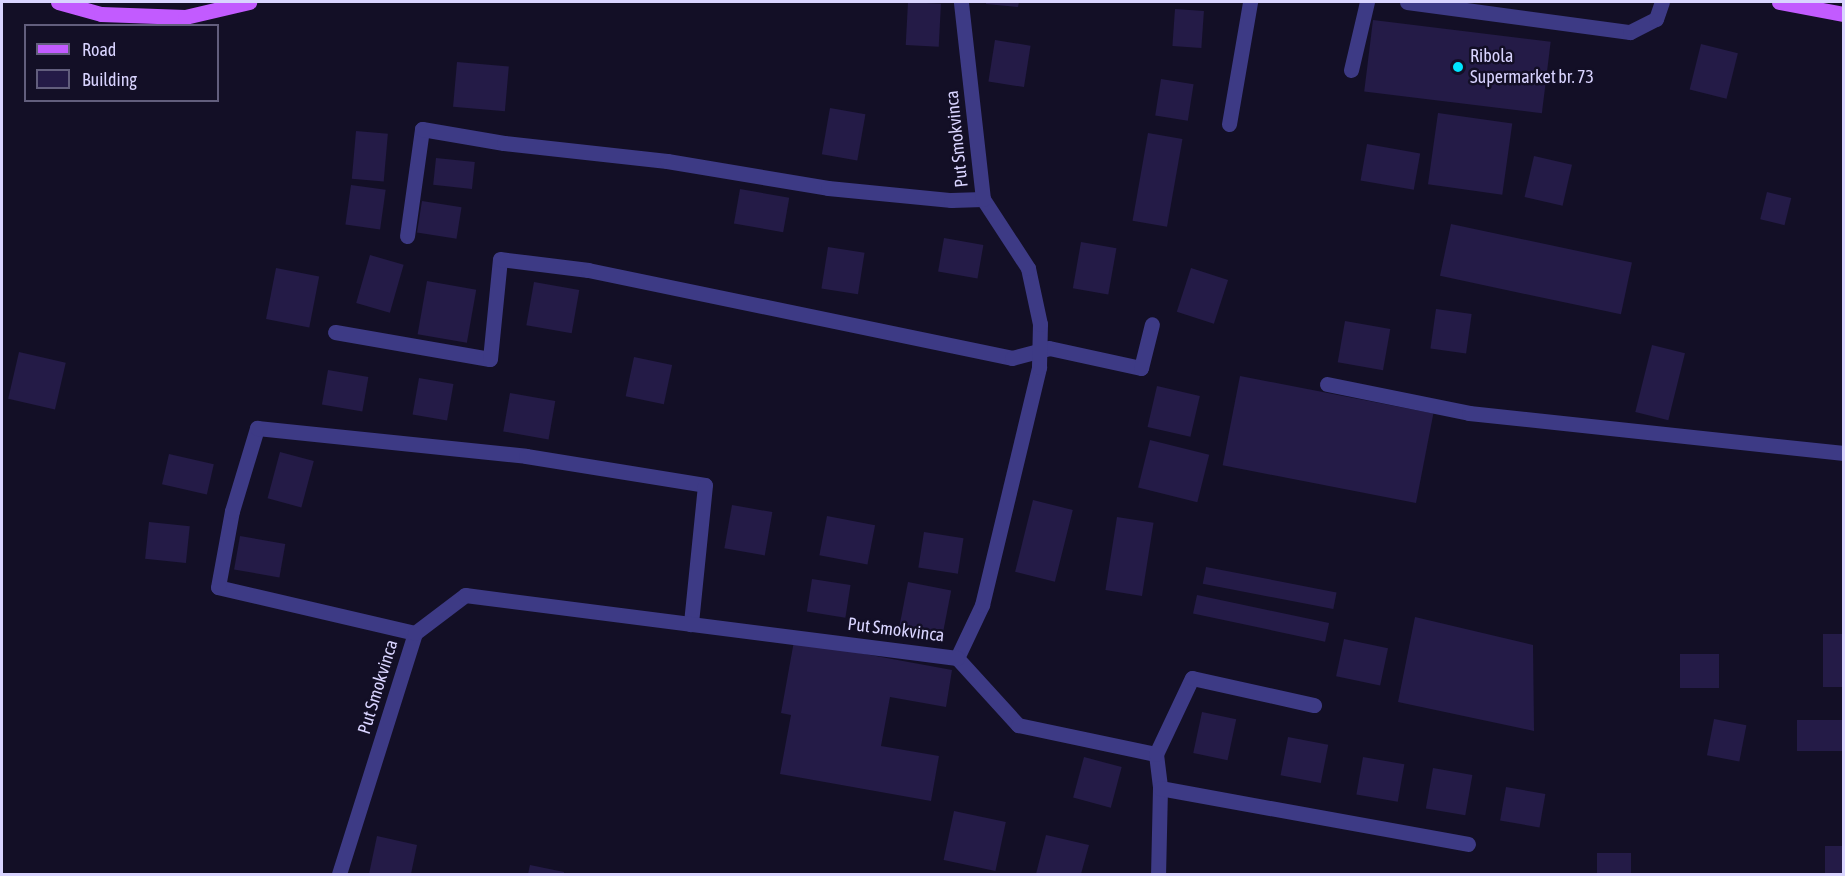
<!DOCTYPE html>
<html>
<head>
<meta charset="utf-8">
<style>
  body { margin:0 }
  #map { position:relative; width:1845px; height:876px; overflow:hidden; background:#130f26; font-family:"Asap Condensed",sans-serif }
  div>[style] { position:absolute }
  .building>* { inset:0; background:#241b47; transform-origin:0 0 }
  .minor>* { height:15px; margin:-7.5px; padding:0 7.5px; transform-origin:7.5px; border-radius:7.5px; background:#3d3a85 }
  .major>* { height:15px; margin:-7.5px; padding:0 7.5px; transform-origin:7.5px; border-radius:7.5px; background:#c25bff }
  .dots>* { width:16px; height:16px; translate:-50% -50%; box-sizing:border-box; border:3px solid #130f26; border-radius:50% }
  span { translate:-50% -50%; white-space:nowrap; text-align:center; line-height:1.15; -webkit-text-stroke:5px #130f26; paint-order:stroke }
  .poi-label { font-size:18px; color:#d9d4ff }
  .left { translate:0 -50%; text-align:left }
  .street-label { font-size:18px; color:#d9d4ff }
  .frame { position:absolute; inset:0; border:3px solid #d9d4ff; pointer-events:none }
  .legend { position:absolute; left:24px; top:24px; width:195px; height:78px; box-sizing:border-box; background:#130f26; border:2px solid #625e7d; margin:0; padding:8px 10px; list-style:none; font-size:18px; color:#d9d4ff }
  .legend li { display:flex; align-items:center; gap:12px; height:30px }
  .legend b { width:30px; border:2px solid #625e7d }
</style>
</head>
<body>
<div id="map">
  <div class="building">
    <div style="left:908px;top:2px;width:33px;height:43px;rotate:3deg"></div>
    <div style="clip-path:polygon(986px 2px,1019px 2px,1018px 7px,986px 4px)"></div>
    <div style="left:1175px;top:9px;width:29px;height:37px;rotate:4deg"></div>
    <div style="left:1373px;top:20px;width:179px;height:72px;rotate:7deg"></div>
    <div style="left:995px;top:40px;width:36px;height:42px;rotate:9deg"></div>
    <div style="left:1701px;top:44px;width:38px;height:47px;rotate:14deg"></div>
    <div style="left:457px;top:62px;width:52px;height:45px;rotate:5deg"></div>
    <div style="left:1161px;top:79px;width:33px;height:37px;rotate:9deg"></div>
    <div style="left:830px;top:108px;width:36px;height:47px;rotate:10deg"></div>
    <div style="left:1438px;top:113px;width:75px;height:72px;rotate:8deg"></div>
    <div style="left:356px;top:131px;width:32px;height:48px;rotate:5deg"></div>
    <div style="left:1148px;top:133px;width:35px;height:89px;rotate:10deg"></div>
    <div style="left:1367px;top:144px;width:54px;height:37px;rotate:10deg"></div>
    <div style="left:1534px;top:156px;width:39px;height:42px;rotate:13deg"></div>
    <div style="left:436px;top:158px;width:39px;height:27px;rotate:6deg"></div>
    <div style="left:351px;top:185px;width:35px;height:40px;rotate:8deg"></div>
    <div style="left:740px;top:189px;width:50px;height:35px;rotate:10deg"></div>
    <div style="left:1767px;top:192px;width:25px;height:28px;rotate:14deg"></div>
    <div style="left:422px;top:201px;width:40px;height:32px;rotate:9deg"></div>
    <div style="left:1451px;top:224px;width:185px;height:53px;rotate:12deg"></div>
    <div style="left:944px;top:238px;width:40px;height:34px;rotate:10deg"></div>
    <div style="left:1081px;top:242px;width:36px;height:47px;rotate:10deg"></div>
    <div style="left:828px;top:247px;width:37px;height:42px;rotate:9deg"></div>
    <div style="left:370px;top:255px;width:35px;height:50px;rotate:16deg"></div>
    <div style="left:276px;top:268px;width:44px;height:52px;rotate:11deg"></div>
    <div style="left:1191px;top:268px;width:39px;height:46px;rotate:18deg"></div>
    <div style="left:427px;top:281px;width:50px;height:54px;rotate:10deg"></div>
    <div style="left:534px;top:282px;width:46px;height:44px;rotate:10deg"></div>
    <div style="left:1436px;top:309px;width:36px;height:40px;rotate:8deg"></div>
    <div style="left:1345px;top:321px;width:46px;height:42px;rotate:10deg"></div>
    <div style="left:1652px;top:345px;width:34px;height:69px;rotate:14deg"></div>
    <div style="left:19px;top:352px;width:48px;height:48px;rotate:13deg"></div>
    <div style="left:634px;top:357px;width:39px;height:40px;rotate:12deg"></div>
    <div style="left:328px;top:370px;width:41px;height:35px;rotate:10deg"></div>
    <div style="left:1240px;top:376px;width:197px;height:91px;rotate:11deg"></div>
    <div style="left:419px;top:378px;width:35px;height:37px;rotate:10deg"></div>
    <div style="left:1157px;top:386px;width:44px;height:42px;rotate:13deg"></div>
    <div style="left:510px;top:393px;width:46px;height:39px;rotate:10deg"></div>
    <div style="left:1150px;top:440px;width:61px;height:49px;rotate:14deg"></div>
    <div style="left:280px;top:452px;width:35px;height:48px;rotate:15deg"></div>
    <div style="left:169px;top:454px;width:46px;height:31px;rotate:13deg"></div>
    <div style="left:1033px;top:500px;width:41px;height:74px;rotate:14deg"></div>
    <div style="left:732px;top:505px;width:41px;height:44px;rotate:10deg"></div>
    <div style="left:827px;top:516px;width:49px;height:40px;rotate:11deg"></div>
    <div style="left:1117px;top:517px;width:37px;height:74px;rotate:9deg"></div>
    <div style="left:149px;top:522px;width:41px;height:37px;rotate:6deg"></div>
    <div style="left:924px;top:532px;width:40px;height:36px;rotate:9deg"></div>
    <div style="left:240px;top:536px;width:46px;height:34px;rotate:10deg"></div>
    <div style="left:1206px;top:567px;width:133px;height:17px;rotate:11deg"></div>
    <div style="left:812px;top:579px;width:39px;height:33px;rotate:9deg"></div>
    <div style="left:908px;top:582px;width:44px;height:47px;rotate:11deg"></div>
    <div style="left:1197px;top:595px;width:135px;height:19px;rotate:12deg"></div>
    <div style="clip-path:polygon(1415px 617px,1533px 645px,1534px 731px,1398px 702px)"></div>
    <div style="left:1844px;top:634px;width:53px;height:21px;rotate:90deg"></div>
    <div style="left:1344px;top:639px;width:45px;height:38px;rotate:12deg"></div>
    <div style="clip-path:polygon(794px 641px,952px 670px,946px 707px,890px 697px,881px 746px,939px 756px,931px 801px,780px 774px,791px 715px,781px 713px)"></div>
    <div style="left:1680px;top:654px;width:39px;height:34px"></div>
    <div style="left:1202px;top:712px;width:35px;height:42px;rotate:12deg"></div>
    <div style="left:1714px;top:719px;width:33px;height:37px;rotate:11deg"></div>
    <div style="left:1844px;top:720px;width:31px;height:47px;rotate:90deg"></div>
    <div style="left:1288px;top:737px;width:41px;height:39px;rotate:11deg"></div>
    <div style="left:1084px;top:757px;width:39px;height:42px;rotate:15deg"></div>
    <div style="left:1363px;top:757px;width:42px;height:38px;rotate:10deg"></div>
    <div style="left:1433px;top:768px;width:40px;height:41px;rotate:10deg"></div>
    <div style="left:1506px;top:787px;width:40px;height:34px;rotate:10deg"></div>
    <div style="left:954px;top:811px;width:53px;height:50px;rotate:12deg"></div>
    <div style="clip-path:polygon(1046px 835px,1089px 845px,1081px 874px,1036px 874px)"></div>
    <div style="clip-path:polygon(377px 836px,417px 845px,411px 874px,369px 874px)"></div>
    <div style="left:1825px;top:846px;width:19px;height:28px"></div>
    <div style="left:1597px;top:853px;width:34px;height:21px"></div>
    <div style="clip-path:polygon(530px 865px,564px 872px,564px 874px,528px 874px)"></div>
  </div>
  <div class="minor">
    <div style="left:1407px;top:2px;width:225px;rotate:7.7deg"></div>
    <div style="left:1630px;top:32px;width:29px;rotate:-27deg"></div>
    <div style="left:1656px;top:19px;width:18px;rotate:-71deg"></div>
    <div style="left:1351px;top:70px;width:70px;rotate:-76.8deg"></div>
    <div style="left:1229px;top:124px;width:124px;rotate:-80.2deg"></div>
    <div style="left:407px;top:236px;width:108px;rotate:-82deg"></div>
    <div style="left:422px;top:129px;width:83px;rotate:9.7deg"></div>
    <div style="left:504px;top:143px;width:164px;rotate:6.3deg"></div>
    <div style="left:667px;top:161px;width:163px;rotate:9.5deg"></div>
    <div style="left:828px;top:188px;width:124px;rotate:5.6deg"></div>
    <div style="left:951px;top:200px;width:32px;rotate:-2deg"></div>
    <div style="left:335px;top:332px;width:157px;rotate:9.9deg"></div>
    <div style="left:490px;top:359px;width:100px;rotate:-84.3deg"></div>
    <div style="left:500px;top:259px;width:89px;rotate:7.1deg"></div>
    <div style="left:588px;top:270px;width:433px;rotate:11.7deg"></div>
    <div style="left:1012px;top:358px;width:38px;rotate:-15deg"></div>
    <div style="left:1049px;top:348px;width:94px;rotate:12.3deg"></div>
    <div style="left:1141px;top:368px;width:45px;rotate:-76deg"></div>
    <div style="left:1327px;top:384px;width:145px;rotate:11.5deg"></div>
    <div style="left:1469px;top:413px;width:377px;rotate:6.1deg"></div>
    <div style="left:415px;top:633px;width:202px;rotate:-166.9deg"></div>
    <div style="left:218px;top:587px;width:77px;rotate:-79.6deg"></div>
    <div style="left:232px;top:511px;width:87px;rotate:-73.2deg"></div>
    <div style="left:257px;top:428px;width:270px;rotate:5.9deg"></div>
    <div style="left:526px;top:456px;width:181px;rotate:9.2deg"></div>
    <div style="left:705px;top:485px;width:140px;rotate:95.8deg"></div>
    <div style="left:957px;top:658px;width:59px;rotate:-64.7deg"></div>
    <div style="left:982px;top:605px;width:245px;rotate:-76.5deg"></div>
    <div style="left:1039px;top:367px;width:43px;rotate:-88.7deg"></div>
    <div style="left:1040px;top:324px;width:57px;rotate:-102.1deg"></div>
    <div style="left:1028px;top:268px;width:82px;rotate:-123.1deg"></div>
    <div style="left:983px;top:199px;width:198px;rotate:-96.4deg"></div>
    <div style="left:957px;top:658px;width:91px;rotate:47.7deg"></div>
    <div style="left:1018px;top:725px;width:141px;rotate:11.9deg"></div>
    <div style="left:1156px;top:754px;width:34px;rotate:83deg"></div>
    <div style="left:1160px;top:788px;width:86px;rotate:91.3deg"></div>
    <div style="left:1156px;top:754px;width:84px;rotate:-64.7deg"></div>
    <div style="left:1192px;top:678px;width:125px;rotate:12.5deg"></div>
    <div style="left:1160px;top:788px;width:313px;rotate:10.3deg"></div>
    <div style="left:339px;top:874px;width:253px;rotate:-72.5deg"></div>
    <div style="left:415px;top:633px;width:63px;rotate:-37.2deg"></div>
    <div style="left:465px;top:595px;width:496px;rotate:7.3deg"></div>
  </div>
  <div class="major">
    <div style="left:58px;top:2px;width:45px;rotate:15.6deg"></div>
    <div style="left:101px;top:14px;width:84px;rotate:2deg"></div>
    <div style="left:185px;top:17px;width:66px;rotate:-13.2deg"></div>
    <div style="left:1779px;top:2px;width:66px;rotate:10.5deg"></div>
  </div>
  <div class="dots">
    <div style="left:1458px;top:67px;background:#00e5ff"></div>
  </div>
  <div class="poi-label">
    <span class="left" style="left:1470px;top:67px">Ribola<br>Supermarket br. 73</span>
  </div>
  <div class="street-label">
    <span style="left:957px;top:139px;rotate:-96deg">Put Smokvinca</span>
    <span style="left:896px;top:630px;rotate:7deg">Put Smokvinca</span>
    <span style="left:378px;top:687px;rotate:-73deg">Put Smokvinca</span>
  </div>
  <div class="frame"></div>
  <ul class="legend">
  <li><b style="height:8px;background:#c25bff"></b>Road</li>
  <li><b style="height:16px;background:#241b47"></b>Building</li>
  </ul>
</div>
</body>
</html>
